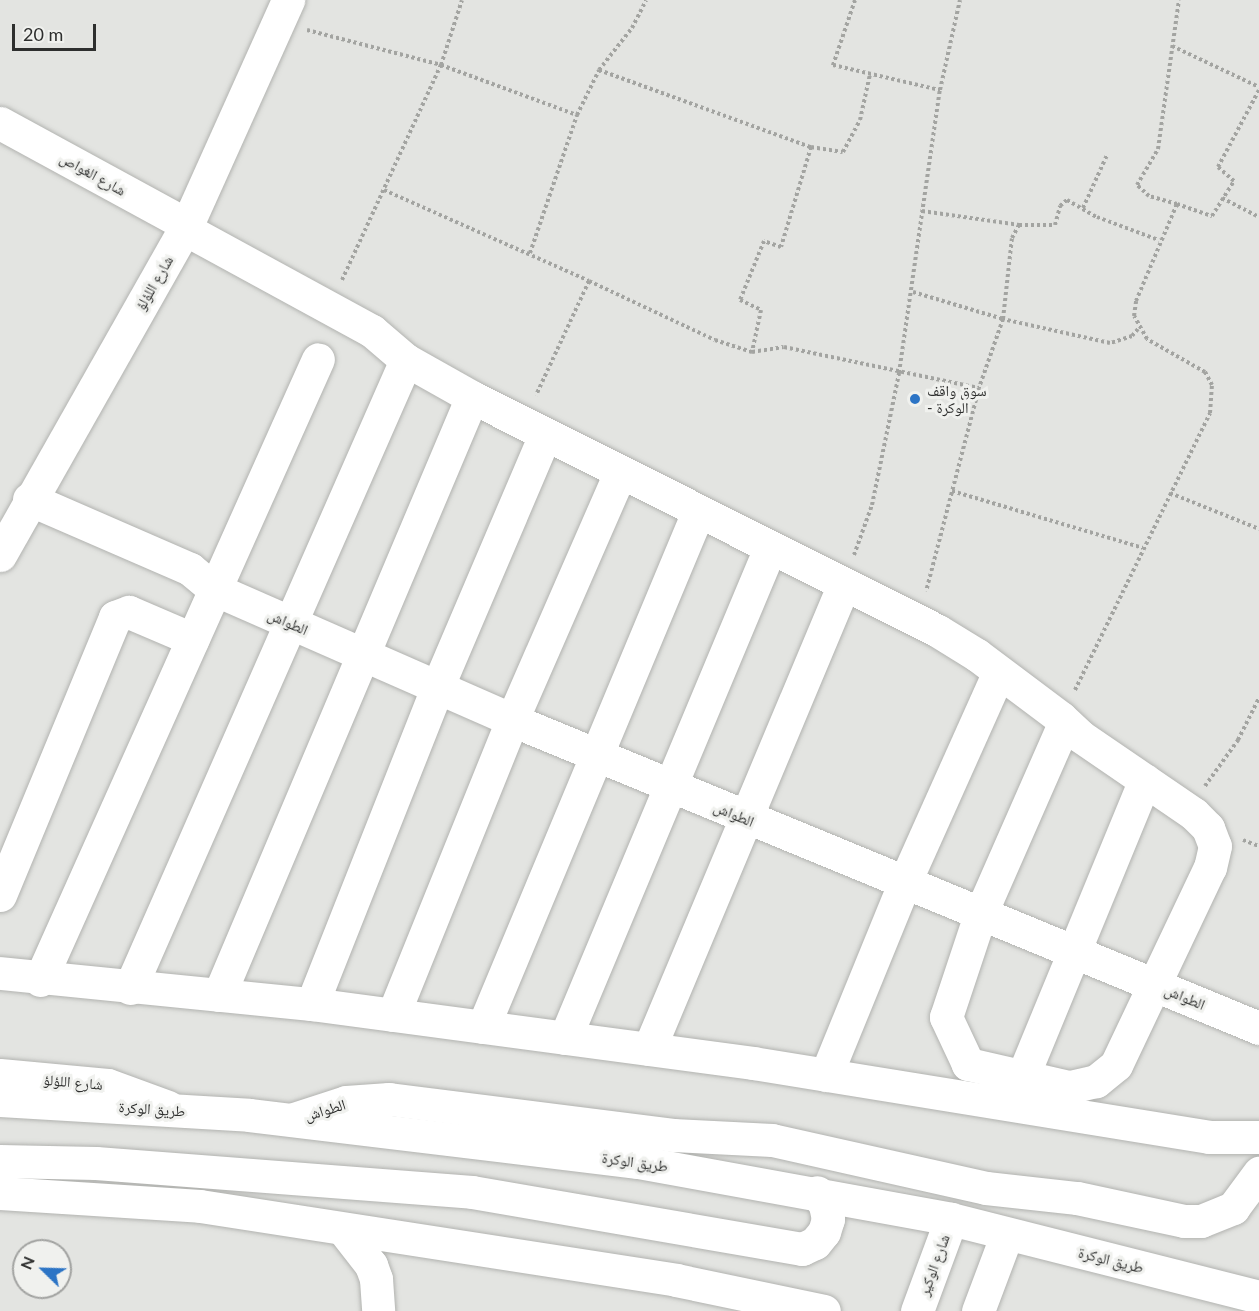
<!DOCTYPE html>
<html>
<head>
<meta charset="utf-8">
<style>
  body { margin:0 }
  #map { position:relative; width:1259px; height:1311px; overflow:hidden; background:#e3e4e1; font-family:Lato,"Noto Naskh Arabic",sans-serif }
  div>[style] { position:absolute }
  .path>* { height:4px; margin-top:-2px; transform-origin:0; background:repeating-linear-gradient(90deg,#a3a4a1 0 3px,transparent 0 6px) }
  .roads { filter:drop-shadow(0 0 2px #b2b3b0) drop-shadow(0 0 2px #b2b3b0) }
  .minor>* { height:33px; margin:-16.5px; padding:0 16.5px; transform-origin:16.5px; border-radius:16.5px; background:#fff }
  .highway>* { height:33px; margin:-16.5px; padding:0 16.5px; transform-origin:16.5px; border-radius:16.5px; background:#fff }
  .dots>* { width:16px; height:16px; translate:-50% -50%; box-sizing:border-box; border:3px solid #f0f1ee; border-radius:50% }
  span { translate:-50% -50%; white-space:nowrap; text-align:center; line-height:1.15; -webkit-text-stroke:6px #f0f1ee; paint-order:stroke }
  .street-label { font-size:15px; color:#2e2f2e }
  .poi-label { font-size:15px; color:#2e2f2e }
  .left { translate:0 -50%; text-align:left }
  .north { position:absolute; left:12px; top:1239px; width:60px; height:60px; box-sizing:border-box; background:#f0f1ee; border:2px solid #a2a3a1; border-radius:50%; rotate:293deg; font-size:16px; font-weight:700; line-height:24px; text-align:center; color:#2e2f2e }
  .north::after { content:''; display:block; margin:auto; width:21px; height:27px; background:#2c74c5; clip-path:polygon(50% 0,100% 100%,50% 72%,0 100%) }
  .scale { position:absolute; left:12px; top:24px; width:84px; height:27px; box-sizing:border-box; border:3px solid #2e2f2e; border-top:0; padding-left:8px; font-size:18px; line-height:21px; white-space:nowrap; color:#2e2f2e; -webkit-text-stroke:4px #f0f1ee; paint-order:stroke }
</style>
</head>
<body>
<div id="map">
  <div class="path">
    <div style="left:855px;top:0;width:69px;rotate:108.7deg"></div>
    <div style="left:833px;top:65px;width:110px;rotate:13.2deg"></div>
    <div style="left:307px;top:30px;width:138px;rotate:14.6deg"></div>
    <div style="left:441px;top:65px;width:145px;rotate:20.2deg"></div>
    <div style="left:1172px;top:46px;width:96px;rotate:25.2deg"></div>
    <div style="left:599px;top:70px;width:226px;rotate:20deg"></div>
    <div style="left:811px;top:147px;width:104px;rotate:106.7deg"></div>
    <div style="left:781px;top:247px;width:18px;rotate:-161deg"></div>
    <div style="left:764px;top:241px;width:64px;rotate:112.1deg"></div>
    <div style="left:740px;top:300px;width:23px;rotate:25deg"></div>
    <div style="left:761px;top:310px;width:43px;rotate:102.1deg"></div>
    <div style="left:811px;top:147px;width:32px;rotate:9deg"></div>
    <div style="left:843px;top:152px;width:36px;rotate:-62deg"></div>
    <div style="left:860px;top:120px;width:47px;rotate:-77.7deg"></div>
    <div style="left:384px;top:190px;width:224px;rotate:23.9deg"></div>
    <div style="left:589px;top:281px;width:126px;rotate:114.9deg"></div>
    <div style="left:1222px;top:198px;width:42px;rotate:27.2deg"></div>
    <div style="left:1177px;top:204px;width:29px;rotate:-164deg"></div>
    <div style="left:1149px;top:196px;width:16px;rotate:-137deg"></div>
    <div style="left:1137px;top:185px;width:42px;rotate:-59.7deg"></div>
    <div style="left:1158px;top:149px;width:150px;rotate:-82deg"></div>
    <div style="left:1083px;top:208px;width:58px;rotate:-65.6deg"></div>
    <div style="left:922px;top:211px;width:98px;rotate:8.2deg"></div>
    <div style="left:530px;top:253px;width:146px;rotate:-71.2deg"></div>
    <div style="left:577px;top:115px;width:50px;rotate:-63.9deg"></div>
    <div style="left:599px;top:70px;width:53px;rotate:-51.8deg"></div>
    <div style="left:632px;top:28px;width:31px;rotate:-63deg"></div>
    <div style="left:342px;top:280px;width:237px;rotate:-65.3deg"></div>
    <div style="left:441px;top:65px;width:68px;rotate:-72.1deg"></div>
    <div style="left:589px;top:281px;width:139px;rotate:25.1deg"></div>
    <div style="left:715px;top:340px;width:39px;rotate:18deg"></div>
    <div style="left:752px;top:352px;width:32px;rotate:-9deg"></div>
    <div style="left:784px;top:347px;width:199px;rotate:11.9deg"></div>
    <div style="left:913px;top:292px;width:94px;rotate:16.7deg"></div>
    <div style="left:1003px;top:319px;width:73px;rotate:109.2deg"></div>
    <div style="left:979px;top:388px;width:210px;rotate:104.6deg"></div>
    <div style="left:1138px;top:329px;width:9px;rotate:131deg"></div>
    <div style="left:1132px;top:336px;width:23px;rotate:162deg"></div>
    <div style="left:1110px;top:343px;width:110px;rotate:-167.4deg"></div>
    <div style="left:1003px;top:319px;width:81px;rotate:-83.7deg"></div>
    <div style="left:1012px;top:238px;width:15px;rotate:-62deg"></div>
    <div style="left:1019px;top:225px;width:36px"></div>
    <div style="left:1055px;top:225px;width:20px;rotate:-75deg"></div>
    <div style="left:1060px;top:206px;width:9px;rotate:-41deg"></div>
    <div style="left:1067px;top:200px;width:34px;rotate:30deg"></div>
    <div style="left:1097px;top:217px;width:66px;rotate:20.4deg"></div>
    <div style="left:952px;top:491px;width:199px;rotate:16.6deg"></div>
    <div style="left:1170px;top:493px;width:96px;rotate:22deg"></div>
    <div style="left:854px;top:555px;width:53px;rotate:-70.2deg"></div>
    <div style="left:872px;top:505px;width:135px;rotate:-78.4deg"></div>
    <div style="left:899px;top:373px;width:286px;rotate:-81.8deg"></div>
    <div style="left:940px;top:90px;width:92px;rotate:-77.5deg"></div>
    <div style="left:1075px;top:690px;width:308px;rotate:-64deg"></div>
    <div style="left:1210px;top:413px;width:28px;rotate:-86deg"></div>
    <div style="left:1212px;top:385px;width:15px;rotate:-118deg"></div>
    <div style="left:1205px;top:372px;width:67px;rotate:-150.4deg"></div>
    <div style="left:1147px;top:339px;width:26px;rotate:-119deg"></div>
    <div style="left:1134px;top:316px;width:15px;rotate:-82deg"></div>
    <div style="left:1136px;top:301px;width:105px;rotate:-67.1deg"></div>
    <div style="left:1177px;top:204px;width:37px;rotate:19deg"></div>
    <div style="left:1212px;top:216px;width:41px;rotate:-57.8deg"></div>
    <div style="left:1234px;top:181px;width:21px;rotate:-139deg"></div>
    <div style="left:1218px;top:167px;width:87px;rotate:-62deg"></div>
    <div style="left:1205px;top:786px;width:57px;rotate:-54.3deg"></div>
    <div style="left:1238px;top:740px;width:47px;rotate:-63.4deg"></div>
    <div style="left:1243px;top:840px;width:17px;rotate:21deg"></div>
  </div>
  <div class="roads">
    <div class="minor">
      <div style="left:0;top:123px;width:213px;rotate:28.6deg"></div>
      <div style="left:185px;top:229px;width:213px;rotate:28.6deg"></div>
      <div style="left:372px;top:331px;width:45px;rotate:40.5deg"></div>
      <div style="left:406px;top:360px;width:76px;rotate:29.3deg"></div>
      <div style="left:472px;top:397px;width:521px;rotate:26.66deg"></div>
      <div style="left:938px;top:631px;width:46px;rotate:31.6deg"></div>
      <div style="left:977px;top:655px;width:105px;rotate:36.9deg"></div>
      <div style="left:1061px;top:718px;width:26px;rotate:43deg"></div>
      <div style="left:1080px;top:736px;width:138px;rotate:34.4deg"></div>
      <div style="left:1194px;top:814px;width:20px;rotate:45deg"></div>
      <div style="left:1208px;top:828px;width:19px;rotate:69deg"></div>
      <div style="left:1215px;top:846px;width:22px;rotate:103deg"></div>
      <div style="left:1210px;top:867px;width:219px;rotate:115.4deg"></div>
      <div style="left:1116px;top:1065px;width:26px;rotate:141deg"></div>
      <div style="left:1096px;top:1081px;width:28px;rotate:167deg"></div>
      <div style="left:1069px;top:1087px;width:104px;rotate:-167.2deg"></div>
      <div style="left:968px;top:1064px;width:52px;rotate:-115.1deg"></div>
      <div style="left:946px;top:1017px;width:108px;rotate:-71.6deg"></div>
      <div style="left:980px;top:915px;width:209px;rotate:-66.3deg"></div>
      <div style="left:29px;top:499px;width:176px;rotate:23.5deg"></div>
      <div style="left:190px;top:569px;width:31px;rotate:40deg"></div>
      <div style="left:214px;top:589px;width:326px;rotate:23.7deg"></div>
      <div style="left:512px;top:720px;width:808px;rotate:22.41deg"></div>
      <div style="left:0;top:555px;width:379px;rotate:-60.5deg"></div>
      <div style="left:187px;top:225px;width:247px;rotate:-65.8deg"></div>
      <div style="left:0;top:895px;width:301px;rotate:-67.5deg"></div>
      <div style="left:115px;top:617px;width:15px;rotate:-20deg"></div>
      <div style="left:129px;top:612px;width:69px;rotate:23.2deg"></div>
      <div style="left:0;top:973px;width:314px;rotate:5.7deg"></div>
      <div style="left:312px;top:1004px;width:445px;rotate:7.6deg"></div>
      <div style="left:753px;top:1063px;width:462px;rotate:9.2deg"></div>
      <div style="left:1209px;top:1137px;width:50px"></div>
      <div style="left:40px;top:980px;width:680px;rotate:-65.88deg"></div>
      <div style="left:130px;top:988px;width:686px;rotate:-66.27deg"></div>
      <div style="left:219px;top:995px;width:649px;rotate:-67.07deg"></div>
      <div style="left:312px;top:1004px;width:340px;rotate:-68.4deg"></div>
      <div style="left:437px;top:688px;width:275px;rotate:-66.9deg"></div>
      <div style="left:393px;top:1015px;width:318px;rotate:-68deg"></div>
      <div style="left:512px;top:720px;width:270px;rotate:-66.4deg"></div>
      <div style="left:483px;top:1027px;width:558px;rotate:-67.34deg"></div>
      <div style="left:565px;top:1038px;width:531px;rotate:-67.3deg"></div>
      <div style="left:649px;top:1049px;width:504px;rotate:-67.25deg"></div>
      <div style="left:0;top:1075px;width:108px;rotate:5.3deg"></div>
      <div style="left:108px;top:1085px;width:64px;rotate:20.1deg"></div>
      <div style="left:826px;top:1075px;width:206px;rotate:-67.8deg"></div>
      <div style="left:904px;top:884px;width:232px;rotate:-65.9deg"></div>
      <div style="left:1022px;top:1078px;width:322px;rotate:-67.6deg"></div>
      <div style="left:294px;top:1119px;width:55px;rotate:-18.1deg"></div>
      <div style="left:346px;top:1102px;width:43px;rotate:-4deg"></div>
      <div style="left:389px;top:1099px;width:286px;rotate:7.2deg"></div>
      <div style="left:673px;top:1135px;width:99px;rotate:2.9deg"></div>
      <div style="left:772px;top:1140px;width:219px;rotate:12.6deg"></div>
      <div style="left:986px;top:1188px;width:92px;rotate:6.3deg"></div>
      <div style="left:1077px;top:1198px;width:109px;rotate:12.1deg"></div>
      <div style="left:1184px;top:1221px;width:17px"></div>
      <div style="left:1201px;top:1221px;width:35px;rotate:-22deg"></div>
      <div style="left:1233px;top:1208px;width:44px;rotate:-53.4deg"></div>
      <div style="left:343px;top:1229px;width:46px;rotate:52.1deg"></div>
      <div style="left:371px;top:1265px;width:15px;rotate:70deg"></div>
      <div style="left:376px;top:1279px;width:32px;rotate:86deg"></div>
      <div style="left:917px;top:1311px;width:98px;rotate:-69.7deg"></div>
      <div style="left:978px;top:1311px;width:82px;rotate:-69.4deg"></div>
    </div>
    <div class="highway">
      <div style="left:0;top:1100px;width:249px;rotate:3.4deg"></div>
      <div style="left:249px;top:1115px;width:392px;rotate:6.9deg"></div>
      <div style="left:638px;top:1162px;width:318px;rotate:10.3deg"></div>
      <div style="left:951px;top:1219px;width:318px;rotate:14.2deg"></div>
      <div style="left:0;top:1161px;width:96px;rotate:1.2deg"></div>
      <div style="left:96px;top:1163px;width:377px;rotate:4.4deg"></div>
      <div style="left:472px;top:1192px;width:335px;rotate:9.8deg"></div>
      <div style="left:802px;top:1249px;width:14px;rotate:-25deg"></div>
      <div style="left:815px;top:1243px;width:14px;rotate:-51deg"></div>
      <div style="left:824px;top:1232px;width:14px;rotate:-73deg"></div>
      <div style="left:828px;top:1219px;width:14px;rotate:-102deg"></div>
      <div style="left:825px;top:1205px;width:15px;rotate:-122deg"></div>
      <div style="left:0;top:1193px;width:200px;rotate:3.7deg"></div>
      <div style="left:200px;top:1206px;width:482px;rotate:8.8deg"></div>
      <div style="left:676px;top:1280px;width:151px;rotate:11.8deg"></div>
    </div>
  </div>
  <div class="dots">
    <div style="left:915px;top:399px;background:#2c74c5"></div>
  </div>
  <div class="street-label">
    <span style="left:93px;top:174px;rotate:29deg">شارع الغواص</span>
    <span style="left:154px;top:283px;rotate:-60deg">شارع اللؤلؤ</span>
    <span style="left:288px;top:622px;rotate:24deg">الطواش</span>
    <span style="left:734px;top:814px;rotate:23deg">الطواش</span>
    <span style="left:1185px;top:997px;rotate:23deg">الطواش</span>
    <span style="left:73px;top:1082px;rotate:5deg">شارع اللؤلؤ</span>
    <span style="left:152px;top:1109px;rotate:4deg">طريق الوكرة</span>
    <span style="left:325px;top:1110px;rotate:-17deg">الطواش</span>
    <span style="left:635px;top:1162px;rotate:8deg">طريق الوكرة</span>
    <span style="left:1111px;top:1260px;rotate:14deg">طريق الوكرة</span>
    <span style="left:934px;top:1265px;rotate:-70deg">شارع الوكير</span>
  </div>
  <div class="poi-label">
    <span class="left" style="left:927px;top:399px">سوق واقف<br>- الوكرة</span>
  </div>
  <div class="north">N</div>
  <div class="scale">20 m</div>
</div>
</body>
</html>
